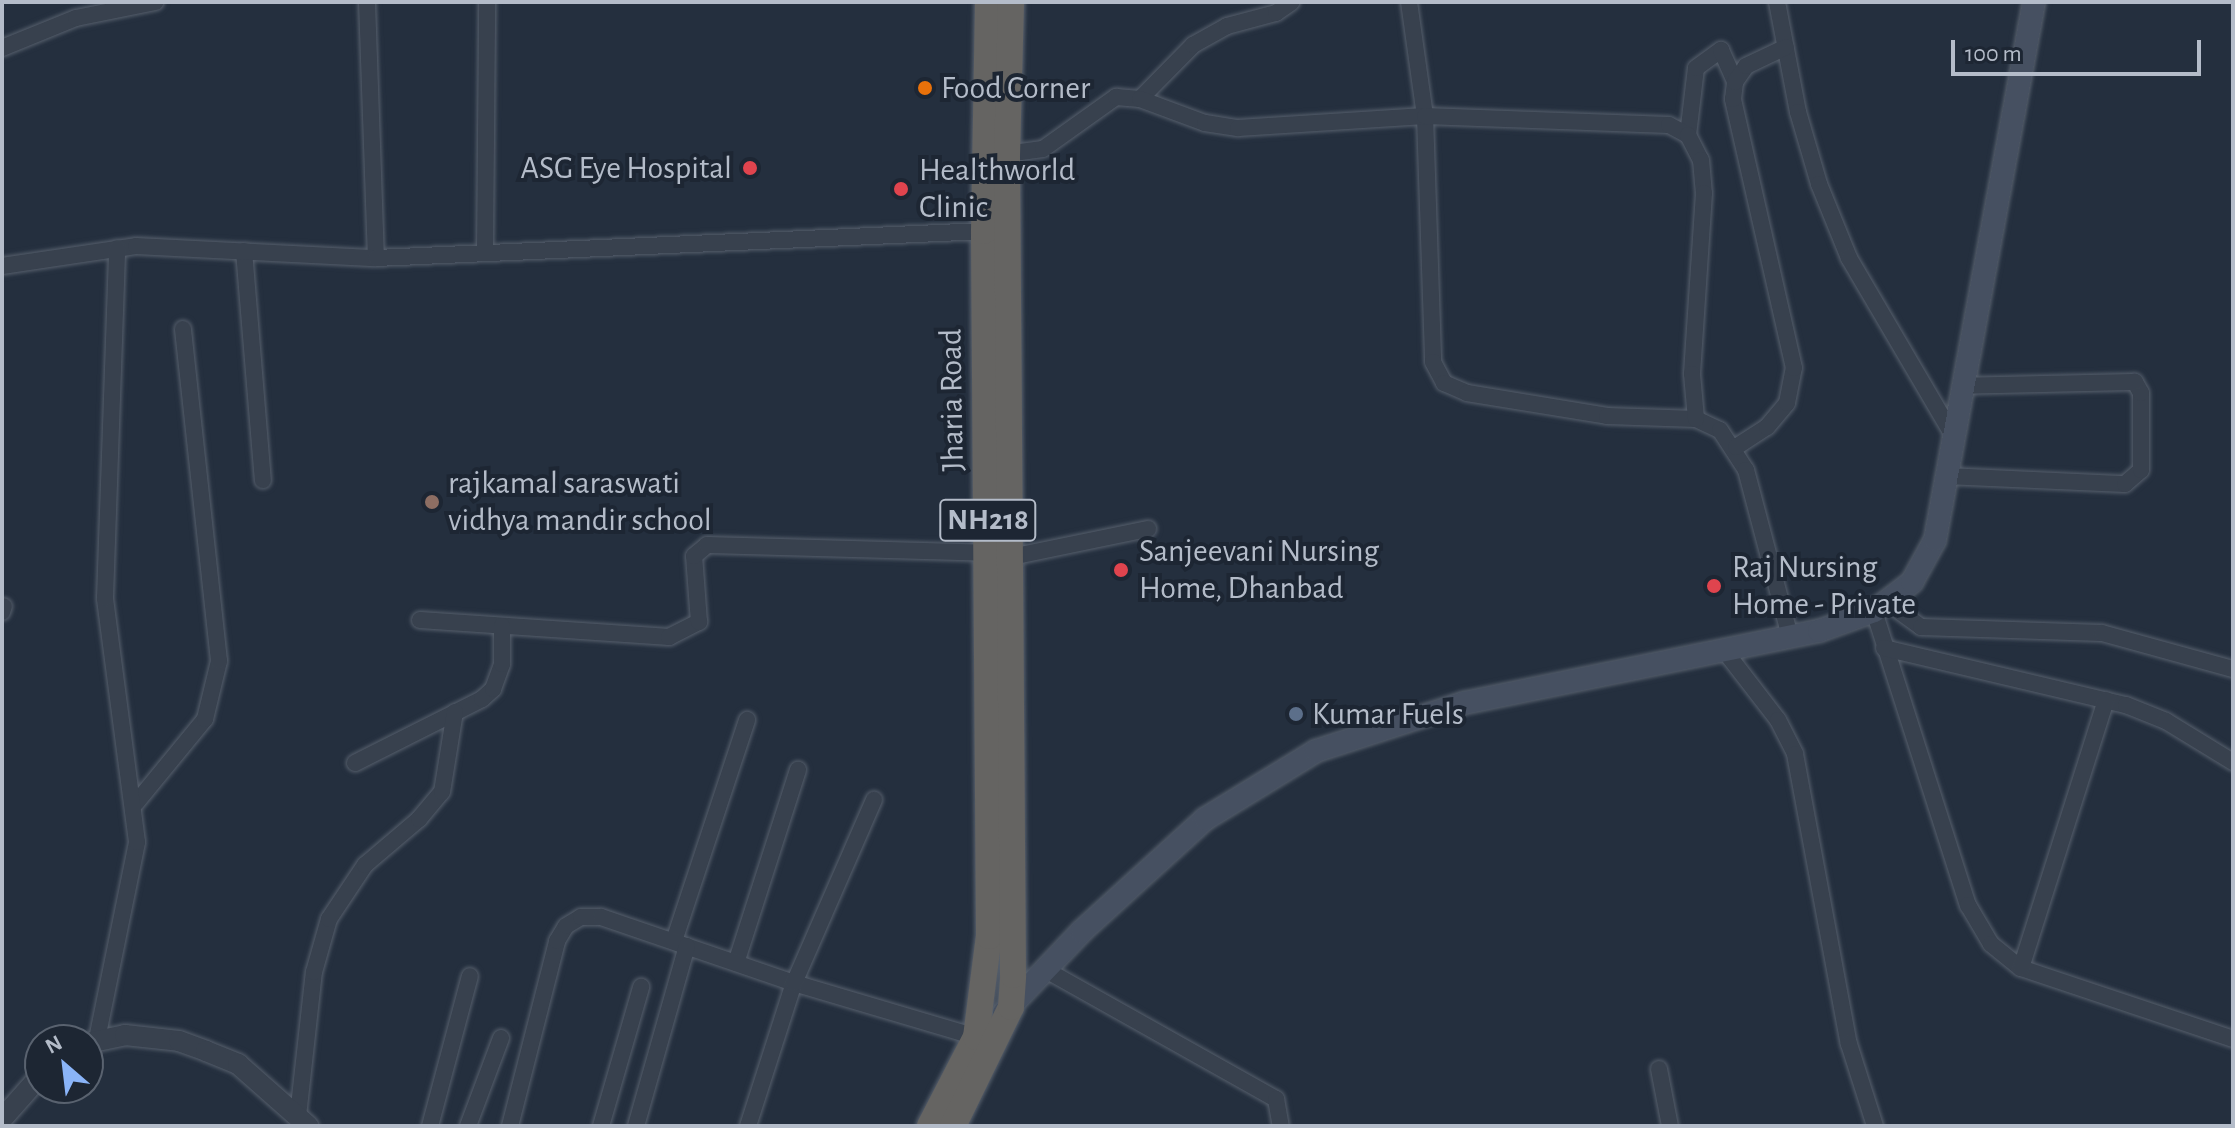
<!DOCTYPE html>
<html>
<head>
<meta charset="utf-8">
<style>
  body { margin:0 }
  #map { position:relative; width:2235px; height:1128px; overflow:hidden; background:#242f3e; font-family:"Alegreya Sans",sans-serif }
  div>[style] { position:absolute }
  .roads { filter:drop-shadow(0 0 2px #565f6c) drop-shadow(0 0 2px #565f6c) }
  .minor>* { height:16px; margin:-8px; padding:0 8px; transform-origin:8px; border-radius:8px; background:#38414e }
  .tertiary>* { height:20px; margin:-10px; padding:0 10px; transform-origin:10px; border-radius:10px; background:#38414e }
  .secondary>* { height:22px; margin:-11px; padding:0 11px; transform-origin:11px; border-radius:11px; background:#465061 }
  .trunk>* { height:26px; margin:-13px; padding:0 13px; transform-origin:13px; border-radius:13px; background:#656462 }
  .dots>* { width:22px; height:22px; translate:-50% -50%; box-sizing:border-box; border:4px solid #1d2633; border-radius:50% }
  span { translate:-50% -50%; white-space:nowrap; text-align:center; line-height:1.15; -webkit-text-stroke:8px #1d2633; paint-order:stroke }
  .shield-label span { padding:2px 6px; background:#1d2633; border:2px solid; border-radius:6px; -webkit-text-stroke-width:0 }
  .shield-label { font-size:30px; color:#b4bcc9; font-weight:700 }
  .poi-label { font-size:32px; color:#b4bcc9 }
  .left { translate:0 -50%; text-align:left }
  .right { translate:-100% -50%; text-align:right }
  .street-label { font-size:32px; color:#b4bcc9 }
  .frame { position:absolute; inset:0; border:4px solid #b4bcc9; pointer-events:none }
  .north { position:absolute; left:24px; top:1024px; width:80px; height:80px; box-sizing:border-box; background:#1d2633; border:2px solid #59626f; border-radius:50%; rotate:332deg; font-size:22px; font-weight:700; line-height:32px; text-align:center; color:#b4bcc9 }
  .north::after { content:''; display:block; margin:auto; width:28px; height:36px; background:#8ab4f8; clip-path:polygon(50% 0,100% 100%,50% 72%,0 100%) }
  .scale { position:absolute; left:1951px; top:40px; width:250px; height:36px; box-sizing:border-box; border:4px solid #b4bcc9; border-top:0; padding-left:10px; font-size:24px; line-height:28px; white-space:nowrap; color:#b4bcc9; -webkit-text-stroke:6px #1d2633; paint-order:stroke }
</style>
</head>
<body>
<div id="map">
  <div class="roads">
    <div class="minor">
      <div style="left:367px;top:2px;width:256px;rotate:88deg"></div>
      <div style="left:1409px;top:2px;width:115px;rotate:82deg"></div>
      <div style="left:1425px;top:116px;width:246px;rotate:88.1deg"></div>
      <div style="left:1433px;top:362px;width:24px;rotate:62deg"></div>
      <div style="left:1444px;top:383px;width:25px;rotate:23deg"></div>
      <div style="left:1467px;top:393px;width:142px;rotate:9.3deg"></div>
      <div style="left:1607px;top:416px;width:89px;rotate:1.9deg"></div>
      <div style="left:1696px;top:419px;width:26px;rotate:25deg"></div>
      <div style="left:1720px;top:430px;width:48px;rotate:57deg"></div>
      <div style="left:1746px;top:470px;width:172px;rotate:75.2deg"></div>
      <div style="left:1777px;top:2px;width:112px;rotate:79.2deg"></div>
      <div style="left:1798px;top:112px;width:75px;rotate:73.7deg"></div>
      <div style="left:1819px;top:184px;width:80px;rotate:67.9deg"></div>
      <div style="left:1849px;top:258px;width:205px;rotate:59.6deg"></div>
      <div style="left:2px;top:48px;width:80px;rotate:-22.1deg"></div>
      <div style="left:76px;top:18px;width:81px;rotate:-11.4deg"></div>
      <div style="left:1140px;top:99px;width:76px;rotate:-45.5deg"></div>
      <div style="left:1193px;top:45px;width:39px;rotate:-29deg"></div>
      <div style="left:1227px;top:26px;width:51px;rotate:-14.9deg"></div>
      <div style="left:1276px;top:13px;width:19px;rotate:-35deg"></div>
      <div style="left:1688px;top:135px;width:67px;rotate:-83.2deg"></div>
      <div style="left:1696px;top:68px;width:31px;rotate:-36deg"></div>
      <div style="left:1721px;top:50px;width:35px;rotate:66deg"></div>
      <div style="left:999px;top:155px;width:44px;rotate:-7.8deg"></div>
      <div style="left:1043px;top:149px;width:90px;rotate:-35.5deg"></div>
      <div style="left:1116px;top:97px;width:24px;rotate:5deg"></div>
      <div style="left:1140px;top:99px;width:69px;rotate:20.3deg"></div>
      <div style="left:1205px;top:123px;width:33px;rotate:9deg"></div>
      <div style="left:1238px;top:128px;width:187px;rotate:-3.7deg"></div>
      <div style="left:1425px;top:116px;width:244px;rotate:2.1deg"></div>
      <div style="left:1669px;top:125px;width:21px;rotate:28deg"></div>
      <div style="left:1688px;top:135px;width:28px;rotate:63deg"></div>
      <div style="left:1701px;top:160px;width:33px;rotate:85deg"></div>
      <div style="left:1704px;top:193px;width:181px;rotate:93.8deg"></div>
      <div style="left:1692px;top:374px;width:45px;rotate:84.9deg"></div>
      <div style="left:244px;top:251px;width:230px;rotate:85.3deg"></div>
      <div style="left:485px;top:251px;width:249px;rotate:-89.5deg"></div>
      <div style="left:2px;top:266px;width:135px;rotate:-8.5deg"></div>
      <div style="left:136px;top:246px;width:240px;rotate:2.9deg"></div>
      <div style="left:376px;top:258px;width:609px;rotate:-2.54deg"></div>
      <div style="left:1736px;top:447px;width:37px;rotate:-33deg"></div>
      <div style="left:1767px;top:427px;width:31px;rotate:-50deg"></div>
      <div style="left:1787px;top:403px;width:36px;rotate:-79deg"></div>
      <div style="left:1794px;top:368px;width:276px;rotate:-102.8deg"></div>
      <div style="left:1733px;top:99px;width:17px;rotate:-83deg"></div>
      <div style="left:1735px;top:82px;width:19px;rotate:-55deg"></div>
      <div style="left:1746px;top:66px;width:44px;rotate:-25.4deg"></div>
      <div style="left:1946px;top:476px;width:179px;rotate:2.6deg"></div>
      <div style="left:2125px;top:484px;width:21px;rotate:-41deg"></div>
      <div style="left:2141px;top:470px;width:77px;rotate:-90deg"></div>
      <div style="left:2141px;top:393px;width:13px;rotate:-119deg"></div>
      <div style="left:2135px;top:382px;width:173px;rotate:178.7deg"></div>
      <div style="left:1011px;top:557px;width:140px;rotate:-11.6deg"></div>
      <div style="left:1888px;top:603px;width:41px;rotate:36deg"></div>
      <div style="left:1921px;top:627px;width:181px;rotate:1.9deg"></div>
      <div style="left:2102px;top:633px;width:136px;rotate:15.4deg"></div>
      <div style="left:1874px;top:611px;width:309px;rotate:72.3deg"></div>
      <div style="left:1968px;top:905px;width:45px;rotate:59.5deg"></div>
      <div style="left:1991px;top:944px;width:38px;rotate:39deg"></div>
      <div style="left:2021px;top:968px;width:224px;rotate:18.5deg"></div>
      <div style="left:2px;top:612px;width:6px;rotate:-72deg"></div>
      <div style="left:420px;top:620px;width:250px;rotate:3.9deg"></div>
      <div style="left:669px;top:637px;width:34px;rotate:-27deg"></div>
      <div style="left:699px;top:622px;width:66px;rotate:-94.3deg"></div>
      <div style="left:694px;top:556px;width:17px;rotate:-40deg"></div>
      <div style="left:707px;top:545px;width:281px;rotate:1.6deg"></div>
      <div style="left:1884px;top:648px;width:249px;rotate:13.3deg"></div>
      <div style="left:2126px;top:705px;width:43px;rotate:21.8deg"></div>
      <div style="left:2166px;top:721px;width:79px;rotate:31.5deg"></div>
      <div style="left:1724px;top:650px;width:88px;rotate:52.4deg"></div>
      <div style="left:1778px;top:720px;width:38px;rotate:63deg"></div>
      <div style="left:1795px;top:754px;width:295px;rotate:79.5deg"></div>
      <div style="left:1849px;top:1044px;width:86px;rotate:72.4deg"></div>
      <div style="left:355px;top:763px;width:142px;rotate:-26.7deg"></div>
      <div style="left:482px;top:699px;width:15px;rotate:-42deg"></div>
      <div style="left:493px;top:689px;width:27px;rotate:-70deg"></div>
      <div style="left:502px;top:664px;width:38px;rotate:-90deg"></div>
      <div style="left:136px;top:803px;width:109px;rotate:-50.6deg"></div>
      <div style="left:205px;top:719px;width:60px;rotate:-76.4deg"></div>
      <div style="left:219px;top:661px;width:334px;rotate:-96.2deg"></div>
      <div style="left:674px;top:941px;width:233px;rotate:-71.7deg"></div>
      <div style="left:736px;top:963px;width:203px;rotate:-72.2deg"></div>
      <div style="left:2021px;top:968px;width:281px;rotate:-72.4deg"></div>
      <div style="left:1046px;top:970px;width:264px;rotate:29.3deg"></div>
      <div style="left:1276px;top:1099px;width:27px;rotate:80deg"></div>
      <div style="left:97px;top:1039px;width:201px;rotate:-78.5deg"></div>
      <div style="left:137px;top:842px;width:246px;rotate:-97.5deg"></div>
      <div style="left:105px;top:598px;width:350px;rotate:-88deg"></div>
      <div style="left:1659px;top:1069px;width:58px;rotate:79.1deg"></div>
      <div style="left:298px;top:1116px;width:145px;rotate:-83.7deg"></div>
      <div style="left:314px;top:972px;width:55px;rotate:-74.2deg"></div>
      <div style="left:329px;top:919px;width:65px;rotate:-56.3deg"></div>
      <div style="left:365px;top:865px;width:71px;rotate:-40.4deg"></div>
      <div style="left:419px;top:819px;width:35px;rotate:-50deg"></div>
      <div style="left:442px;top:792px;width:81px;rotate:-80.8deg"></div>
      <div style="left:430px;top:1126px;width:155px;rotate:-75.1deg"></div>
      <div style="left:468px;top:1126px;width:94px;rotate:-69.4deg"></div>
      <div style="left:510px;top:1126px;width:191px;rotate:-75.7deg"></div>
      <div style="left:557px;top:941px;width:17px;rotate:-59deg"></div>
      <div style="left:566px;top:926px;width:17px;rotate:-31deg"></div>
      <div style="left:581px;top:917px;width:20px"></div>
      <div style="left:601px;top:917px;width:204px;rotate:18.9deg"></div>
      <div style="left:794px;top:983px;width:190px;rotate:16.5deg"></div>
      <div style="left:601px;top:1126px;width:145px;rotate:-73.9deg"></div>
      <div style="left:636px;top:1126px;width:187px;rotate:-74.2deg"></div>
      <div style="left:748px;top:1126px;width:150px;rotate:-72.2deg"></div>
      <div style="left:794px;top:983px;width:200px;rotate:-66.4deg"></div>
    </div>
    <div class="tertiary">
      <div style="left:88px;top:1043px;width:38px;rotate:-12deg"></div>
      <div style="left:125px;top:1035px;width:54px;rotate:6.3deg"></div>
      <div style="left:179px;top:1041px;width:29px;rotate:20deg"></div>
      <div style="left:206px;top:1051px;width:35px;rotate:22deg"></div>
      <div style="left:238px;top:1064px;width:94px;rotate:41.5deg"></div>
      <div style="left:2px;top:1119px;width:57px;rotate:-48.5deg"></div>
    </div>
    <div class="secondary">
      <div style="left:1004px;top:1013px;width:113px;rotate:-46.4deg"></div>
      <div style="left:1082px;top:931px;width:166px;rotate:-42.3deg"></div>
      <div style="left:1205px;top:819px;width:130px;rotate:-31.5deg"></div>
      <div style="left:1316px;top:751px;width:156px;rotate:-18deg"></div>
      <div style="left:1464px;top:703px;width:362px;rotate:-11.5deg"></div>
      <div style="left:1819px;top:631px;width:59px;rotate:-20deg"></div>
      <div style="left:1874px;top:611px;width:48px;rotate:-37.3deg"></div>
      <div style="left:1912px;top:582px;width:48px;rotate:-61.3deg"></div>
      <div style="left:1935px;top:540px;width:547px;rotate:-79.57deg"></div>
    </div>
    <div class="trunk">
      <div style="left:930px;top:1126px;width:100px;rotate:-62.7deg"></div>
      <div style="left:976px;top:1037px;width:102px;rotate:-82.7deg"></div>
      <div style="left:989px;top:936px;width:705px;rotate:-90.41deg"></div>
      <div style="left:984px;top:231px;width:229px;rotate:-89deg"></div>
      <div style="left:953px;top:1126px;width:132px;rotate:-64deg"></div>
      <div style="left:1011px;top:1007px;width:32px;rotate:-86deg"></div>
      <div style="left:1013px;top:975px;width:819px;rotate:-90.42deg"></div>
      <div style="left:1007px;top:156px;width:154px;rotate:-88.5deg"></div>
    </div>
  </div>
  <div class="dots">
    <div style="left:925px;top:88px;background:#e8710a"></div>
    <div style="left:750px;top:168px;background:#e0444e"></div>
    <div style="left:901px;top:189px;background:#e0444e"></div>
    <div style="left:432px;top:502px;background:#8d6e63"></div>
    <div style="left:1121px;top:570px;background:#e0444e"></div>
    <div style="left:1714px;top:586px;background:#e0444e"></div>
    <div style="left:1296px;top:714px;background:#5c6f8a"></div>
  </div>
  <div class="shield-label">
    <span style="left:988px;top:520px">NH218</span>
  </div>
  <div class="poi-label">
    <span class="left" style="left:941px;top:88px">Food Corner</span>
    <span class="right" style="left:732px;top:168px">ASG Eye Hospital</span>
    <span class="left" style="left:919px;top:189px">Healthworld<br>Clinic</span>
    <span class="left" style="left:448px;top:502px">rajkamal saraswati<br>vidhya mandir school</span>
    <span class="left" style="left:1139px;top:570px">Sanjeevani Nursing<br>Home, Dhanbad</span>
    <span class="left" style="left:1732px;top:586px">Raj Nursing<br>Home - Private</span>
    <span class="left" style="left:1312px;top:714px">Kumar Fuels</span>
  </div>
  <div class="street-label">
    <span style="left:952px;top:400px;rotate:-91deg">Jharia Road</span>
  </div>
  <div class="frame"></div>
  <div class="north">N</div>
  <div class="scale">100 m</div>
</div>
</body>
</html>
